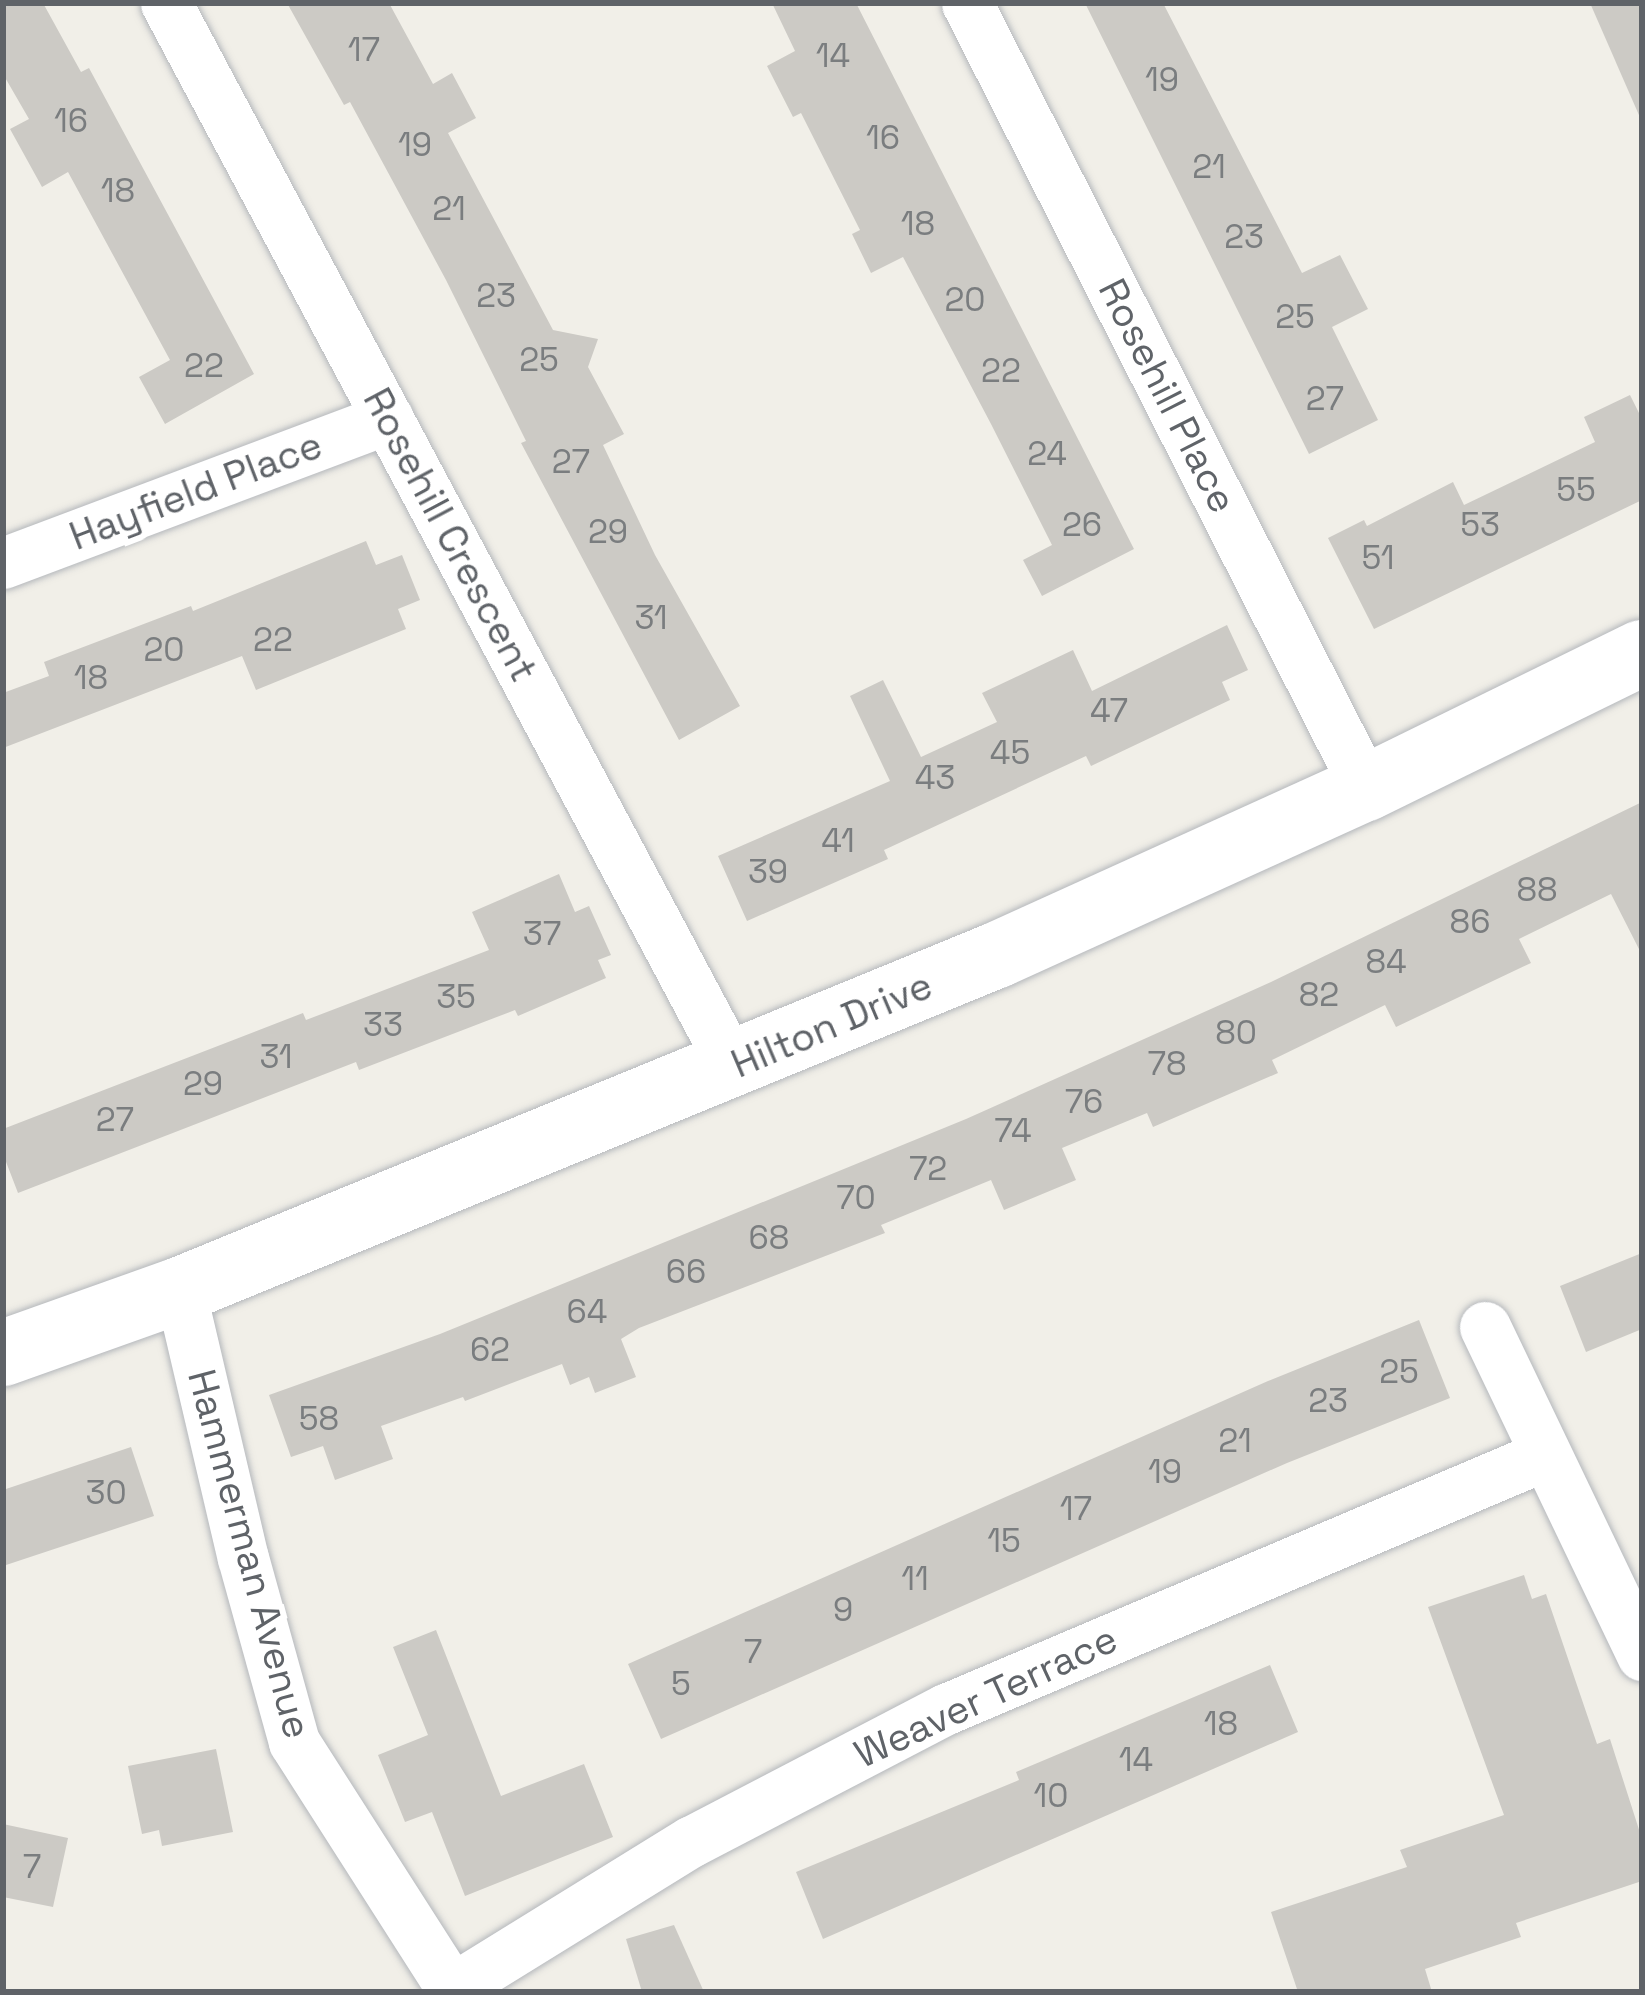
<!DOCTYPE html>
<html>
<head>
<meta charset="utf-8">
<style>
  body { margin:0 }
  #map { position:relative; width:1645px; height:1995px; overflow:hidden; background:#f1efe8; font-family:"Space Grotesk",sans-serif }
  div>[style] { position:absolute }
  .building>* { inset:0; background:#cccac5 }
  .roads { filter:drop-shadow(0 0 3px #b5b8bc) drop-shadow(0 0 3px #b5b8bc) }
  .minor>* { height:51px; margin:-25.5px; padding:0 25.5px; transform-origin:25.5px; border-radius:25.5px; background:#fff }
  .tertiary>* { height:66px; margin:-33px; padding:0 33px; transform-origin:33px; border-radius:33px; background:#fff }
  span { translate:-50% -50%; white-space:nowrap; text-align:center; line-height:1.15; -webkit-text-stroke:12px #fff; paint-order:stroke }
  .number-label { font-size:33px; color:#7a7d7f }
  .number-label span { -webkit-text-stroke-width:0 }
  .street-label { font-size:39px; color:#5f6368 }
  .frame { position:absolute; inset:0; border:6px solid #5f6368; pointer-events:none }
</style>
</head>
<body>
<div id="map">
  <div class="building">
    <div style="clip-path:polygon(3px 3px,43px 3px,81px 72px,89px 68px,254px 374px,165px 424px,139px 377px,170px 360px,68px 172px,42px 187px,10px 129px,29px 119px,3px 74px)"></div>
    <div style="clip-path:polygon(287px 3px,389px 3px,433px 84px,452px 73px,476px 118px,448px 133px,553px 330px,598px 339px,588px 367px,624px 434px,603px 445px,655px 555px,740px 706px,679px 740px,521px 443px,526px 441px,446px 280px,350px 102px,344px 105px)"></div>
    <div style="clip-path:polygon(772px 3px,856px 3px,1134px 549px,1042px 596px,1023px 560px,1052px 545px,991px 424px,903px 257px,871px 273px,852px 234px,860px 230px,801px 113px,793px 117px,767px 66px,795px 51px)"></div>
    <div style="clip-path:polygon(1085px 3px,1163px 3px,1302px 273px,1340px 255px,1368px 309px,1332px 327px,1378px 420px,1309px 454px)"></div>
    <div style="clip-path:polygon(1590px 3px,1642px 3px,1642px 122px)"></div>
    <div style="clip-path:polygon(1630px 395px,1642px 419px,1642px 500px,1374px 629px,1328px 538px,1364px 520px,1367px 526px,1453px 482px,1464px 505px,1595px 442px,1584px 417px)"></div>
    <div style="clip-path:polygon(366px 541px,376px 565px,402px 555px,420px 600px,398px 609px,406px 629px,256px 690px,242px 656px,3px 748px,3px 693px,49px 676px,44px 662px,191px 606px,193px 611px)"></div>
    <div style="clip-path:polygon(1227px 625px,1248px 670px,1222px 682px,1230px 700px,1091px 766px,1086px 756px,884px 850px,888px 859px,747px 921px,718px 856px,890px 781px,850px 696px,883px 680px,921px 757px,997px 722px,982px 693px,1073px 650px,1092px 691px)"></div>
    <div style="clip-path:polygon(1642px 802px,1642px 955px,1611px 894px,1519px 939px,1531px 963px,1396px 1027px,1385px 1005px,1272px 1060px,1278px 1073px,1153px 1127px,1147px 1113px,1062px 1148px,1076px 1180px,1004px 1210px,991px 1180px,881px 1225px,885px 1233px,639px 1328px,621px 1339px,636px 1377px,595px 1393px,589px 1377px,570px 1385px,562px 1364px,465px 1401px,463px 1397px,381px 1426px,393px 1459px,335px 1480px,323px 1446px,291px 1457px,269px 1395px,440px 1334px,966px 1119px,1271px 982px)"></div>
    <div style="clip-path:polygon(559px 874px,575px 912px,589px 906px,611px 955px,598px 960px,606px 978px,518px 1016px,515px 1010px,359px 1070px,356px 1062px,18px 1193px,3px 1154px,3px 1129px,303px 1013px,306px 1020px,489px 950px,472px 912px)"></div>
    <div style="clip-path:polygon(1642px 1253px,1642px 1329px,1586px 1352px,1560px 1286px)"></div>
    <div style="clip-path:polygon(1419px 1320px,1450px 1398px,1287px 1463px,661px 1739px,628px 1664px,1268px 1381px)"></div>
    <div style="clip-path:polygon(131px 1447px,154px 1516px,3px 1566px,3px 1490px)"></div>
    <div style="clip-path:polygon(1524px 1575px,1532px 1599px,1546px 1594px,1597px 1744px,1610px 1739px,1642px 1839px,1642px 1881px,1516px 1923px,1521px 1937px,1425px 1969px,1432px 1992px,1298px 1992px,1271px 1912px,1407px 1867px,1400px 1850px,1504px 1815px,1428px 1607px)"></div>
    <div style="clip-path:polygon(436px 1630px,501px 1796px,584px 1764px,613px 1837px,465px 1896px,432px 1812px,405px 1822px,378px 1755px,428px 1735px,393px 1647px)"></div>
    <div style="clip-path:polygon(1270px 1665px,1298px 1732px,823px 1939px,796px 1872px,1019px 1780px,1016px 1772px)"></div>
    <div style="clip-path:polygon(216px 1749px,233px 1832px,162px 1846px,159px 1830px,142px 1834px,128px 1766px)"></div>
    <div style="clip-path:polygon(3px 1824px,68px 1838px,53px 1907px,3px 1897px)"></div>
    <div style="clip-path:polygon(674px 1925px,704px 1992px,642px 1992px,626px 1939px)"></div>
  </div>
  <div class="roads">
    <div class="minor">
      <div style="left:166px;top:3px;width:1206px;rotate:61.95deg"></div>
      <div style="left:967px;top:3px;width:881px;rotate:63.06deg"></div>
      <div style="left:3px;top:563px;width:411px;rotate:-20.6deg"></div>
      <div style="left:180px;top:1290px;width:275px;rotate:76.8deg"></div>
      <div style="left:243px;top:1558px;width:191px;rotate:74.5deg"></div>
      <div style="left:294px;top:1742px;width:297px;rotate:57.4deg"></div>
      <div style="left:1485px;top:1327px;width:364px;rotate:64.4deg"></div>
      <div style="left:452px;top:1989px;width:282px;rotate:-31.7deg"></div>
      <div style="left:692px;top:1841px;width:286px;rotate:-27.5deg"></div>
      <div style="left:946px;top:1709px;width:651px;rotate:-22.98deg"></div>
    </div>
    <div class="tertiary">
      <div style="left:3px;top:1353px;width:188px;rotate:-19.6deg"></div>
      <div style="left:180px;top:1290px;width:883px;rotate:-22.3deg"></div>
      <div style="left:997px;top:955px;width:405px;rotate:-24.4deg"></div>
      <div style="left:1366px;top:788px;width:307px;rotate:-26.1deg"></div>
    </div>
  </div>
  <div class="number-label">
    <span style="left:364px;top:51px">17</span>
    <span style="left:833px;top:57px">14</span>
    <span style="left:1162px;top:81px">19</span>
    <span style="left:71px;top:122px">16</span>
    <span style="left:883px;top:139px">16</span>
    <span style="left:415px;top:146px">19</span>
    <span style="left:1209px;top:168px">21</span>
    <span style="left:118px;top:192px">18</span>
    <span style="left:449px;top:210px">21</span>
    <span style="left:918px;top:225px">18</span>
    <span style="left:1244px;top:238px">23</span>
    <span style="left:496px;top:297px">23</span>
    <span style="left:965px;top:301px">20</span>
    <span style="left:1295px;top:318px">25</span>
    <span style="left:539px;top:361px">25</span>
    <span style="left:204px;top:367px">22</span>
    <span style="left:1001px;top:372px">22</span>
    <span style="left:1325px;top:400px">27</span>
    <span style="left:1047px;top:455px">24</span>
    <span style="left:571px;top:463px">27</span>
    <span style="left:1576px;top:491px">55</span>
    <span style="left:1082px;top:526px">26</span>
    <span style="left:1480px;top:526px">53</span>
    <span style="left:608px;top:533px">29</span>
    <span style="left:1378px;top:559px">51</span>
    <span style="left:651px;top:619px">31</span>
    <span style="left:273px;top:641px">22</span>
    <span style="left:164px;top:651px">20</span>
    <span style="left:91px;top:679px">18</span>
    <span style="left:1109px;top:712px">47</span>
    <span style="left:1010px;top:754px">45</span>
    <span style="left:935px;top:779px">43</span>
    <span style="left:838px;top:842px">41</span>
    <span style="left:768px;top:873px">39</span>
    <span style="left:1537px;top:891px">88</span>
    <span style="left:1470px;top:923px">86</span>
    <span style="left:542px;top:935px">37</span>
    <span style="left:1386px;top:963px">84</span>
    <span style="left:1319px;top:996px">82</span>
    <span style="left:456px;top:998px">35</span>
    <span style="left:383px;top:1026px">33</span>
    <span style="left:1236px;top:1034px">80</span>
    <span style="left:276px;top:1058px">31</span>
    <span style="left:1167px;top:1065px">78</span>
    <span style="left:203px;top:1085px">29</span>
    <span style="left:1084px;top:1103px">76</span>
    <span style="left:115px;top:1121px">27</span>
    <span style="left:1013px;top:1132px">74</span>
    <span style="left:928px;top:1170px">72</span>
    <span style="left:856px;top:1199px">70</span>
    <span style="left:769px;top:1239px">68</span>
    <span style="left:686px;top:1273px">66</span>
    <span style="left:587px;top:1313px">64</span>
    <span style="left:490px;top:1351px">62</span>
    <span style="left:1399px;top:1373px">25</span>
    <span style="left:1328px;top:1402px">23</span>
    <span style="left:319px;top:1420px">58</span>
    <span style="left:1235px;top:1442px">21</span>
    <span style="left:1165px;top:1473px">19</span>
    <span style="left:106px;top:1494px">30</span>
    <span style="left:1076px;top:1510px">17</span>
    <span style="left:1004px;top:1542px">15</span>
    <span style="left:915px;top:1580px">11</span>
    <span style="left:843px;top:1611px">9</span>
    <span style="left:753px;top:1653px">7</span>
    <span style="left:681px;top:1685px">5</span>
    <span style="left:1221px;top:1725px">18</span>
    <span style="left:1136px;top:1761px">14</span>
    <span style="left:1051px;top:1797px">10</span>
    <span style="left:32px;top:1868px">7</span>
  </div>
  <div class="street-label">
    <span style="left:1167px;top:396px;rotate:63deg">Rosehill Place</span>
    <span style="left:196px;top:491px;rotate:-21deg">Hayfield Place</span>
    <span style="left:450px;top:535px;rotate:62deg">Rosehill Crescent</span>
    <span style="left:832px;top:1025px;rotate:-23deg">Hilton Drive</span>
    <span style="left:249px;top:1554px;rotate:75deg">Hammerman Avenue</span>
    <span style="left:986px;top:1697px;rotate:-25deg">Weaver Terrace</span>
  </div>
  <div class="frame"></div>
</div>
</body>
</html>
